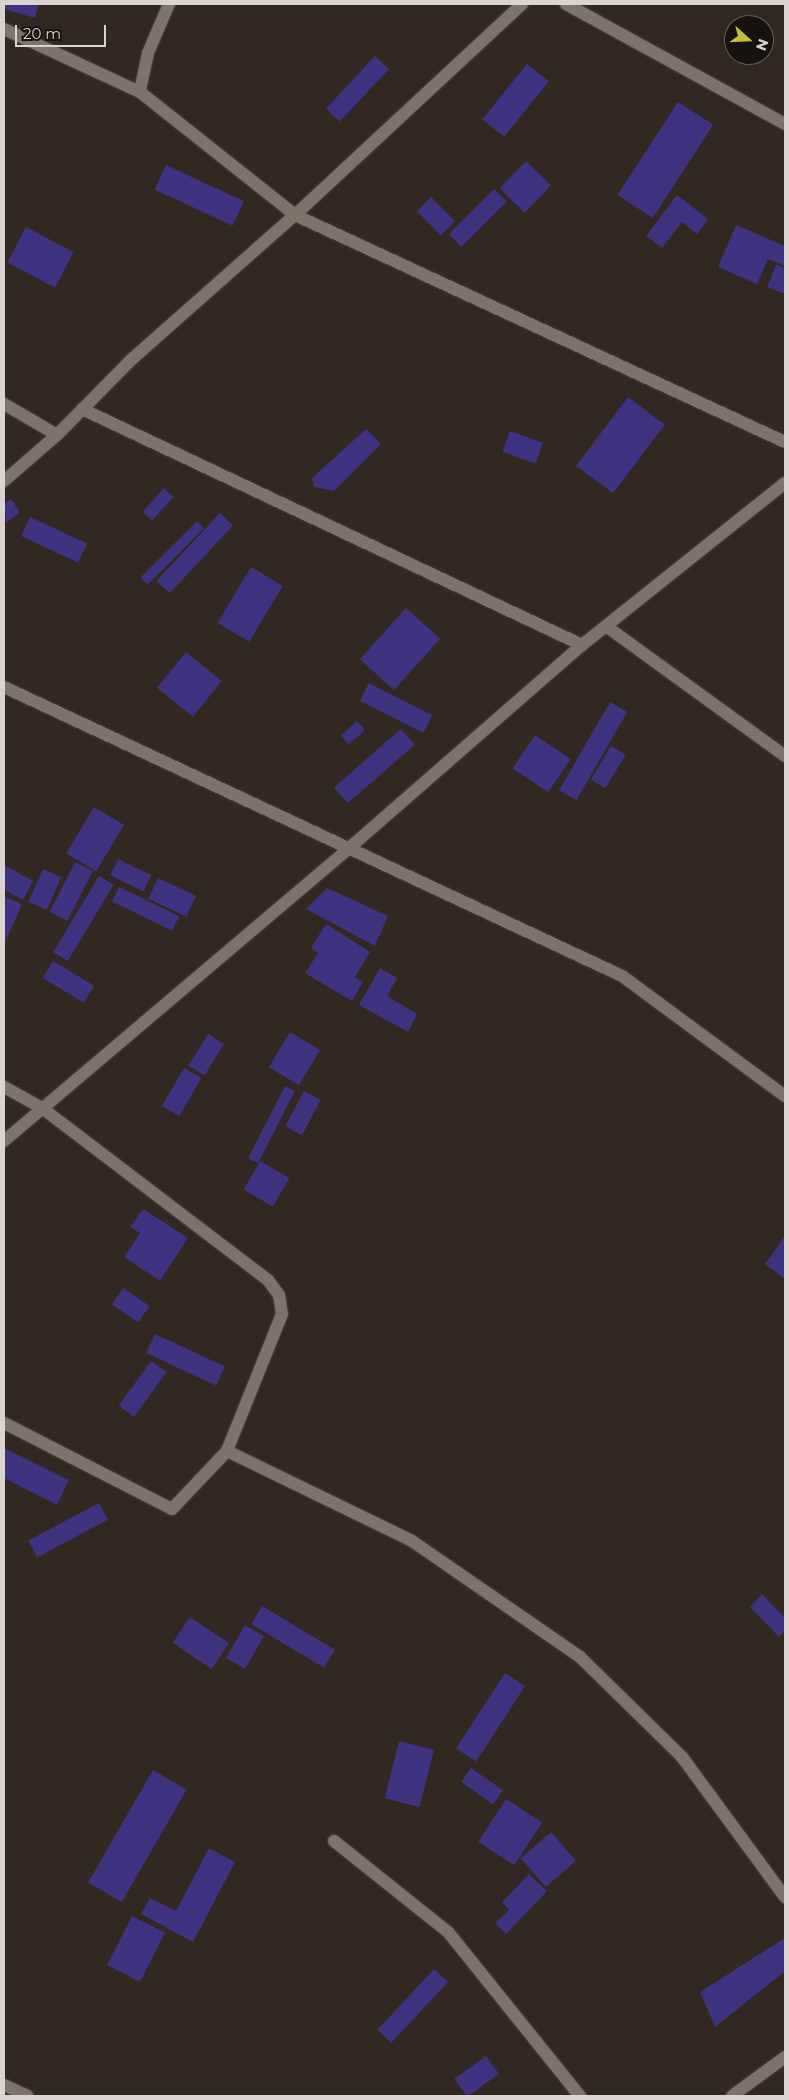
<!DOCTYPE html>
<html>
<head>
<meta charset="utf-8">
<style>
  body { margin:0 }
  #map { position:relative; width:789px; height:2100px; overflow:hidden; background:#332721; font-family:Montserrat,sans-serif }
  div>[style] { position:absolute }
  .building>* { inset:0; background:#3f3281; transform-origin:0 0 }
  .roads { filter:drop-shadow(0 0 1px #4c433e) drop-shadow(0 0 1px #4c433e) }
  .street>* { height:12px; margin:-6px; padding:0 6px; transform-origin:6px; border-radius:6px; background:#7f726b }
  span { translate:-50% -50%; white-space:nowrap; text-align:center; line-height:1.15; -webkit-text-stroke:4px #17120f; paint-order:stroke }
  .frame { position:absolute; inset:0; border:5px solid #dad3cf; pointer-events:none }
  .north { position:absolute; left:724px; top:15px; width:50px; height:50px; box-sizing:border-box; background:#17120f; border:1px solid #655f5c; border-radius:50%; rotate:110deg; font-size:14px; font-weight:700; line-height:20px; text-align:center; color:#dad3cf }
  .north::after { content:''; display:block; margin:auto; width:18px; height:22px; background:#c4bd3e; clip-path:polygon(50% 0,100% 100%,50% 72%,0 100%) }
  .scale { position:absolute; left:15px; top:25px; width:91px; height:22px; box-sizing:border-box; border:2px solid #dad3cf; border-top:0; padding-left:6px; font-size:15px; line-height:18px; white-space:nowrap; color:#dad3cf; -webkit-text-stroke:4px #17120f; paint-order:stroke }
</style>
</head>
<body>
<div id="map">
  <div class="building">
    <div style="clip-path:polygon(4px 4px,39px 4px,35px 18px,4px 9px)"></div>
    <div style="left:375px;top:56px;width:19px;height:72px;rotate:43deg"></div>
    <div style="left:527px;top:64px;width:28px;height:71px;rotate:39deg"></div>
    <div style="left:678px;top:102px;width:42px;height:111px;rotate:33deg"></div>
    <div style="left:526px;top:161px;width:35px;height:38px;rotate:44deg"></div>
    <div style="left:166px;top:165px;width:86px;height:27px;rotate:25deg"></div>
    <div style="left:494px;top:189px;width:18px;height:64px;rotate:45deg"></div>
    <div style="clip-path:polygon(677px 195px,708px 219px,697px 234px,682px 222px,662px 248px,646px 236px)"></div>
    <div style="left:431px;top:197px;width:34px;height:20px;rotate:45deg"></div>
    <div style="clip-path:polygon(736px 225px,785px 246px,785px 266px,768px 259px,757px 284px,718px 267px)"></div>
    <div style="left:26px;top:227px;width:54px;height:40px;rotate:28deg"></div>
    <div style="clip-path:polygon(776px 265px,785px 268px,785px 294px,767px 287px)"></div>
    <div style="left:628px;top:397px;width:46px;height:86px;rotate:37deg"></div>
    <div style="clip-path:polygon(366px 429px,381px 444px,334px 491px,314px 487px,312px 478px)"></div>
    <div style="left:510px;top:431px;width:35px;height:22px;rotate:20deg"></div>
    <div style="left:164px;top:488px;width:13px;height:32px;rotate:42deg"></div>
    <div style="clip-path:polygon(11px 499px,20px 512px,6px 523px,4px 504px)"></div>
    <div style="left:220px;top:513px;width:18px;height:93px;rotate:43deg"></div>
    <div style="left:30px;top:517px;width:63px;height:21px;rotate:25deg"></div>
    <div style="left:197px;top:521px;width:10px;height:80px;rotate:45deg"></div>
    <div style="left:251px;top:567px;width:37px;height:65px;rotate:31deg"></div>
    <div style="left:406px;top:608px;width:46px;height:69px;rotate:42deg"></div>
    <div style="left:186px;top:652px;width:46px;height:46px;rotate:39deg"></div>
    <div style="left:369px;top:683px;width:71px;height:20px;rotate:27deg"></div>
    <div style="left:610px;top:702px;width:20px;height:102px;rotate:30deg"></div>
    <div style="left:357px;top:721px;width:12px;height:22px;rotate:48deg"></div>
    <div style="left:401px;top:729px;width:21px;height:89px;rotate:49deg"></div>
    <div style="left:535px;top:735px;width:43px;height:40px;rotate:34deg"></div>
    <div style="left:611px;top:746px;width:17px;height:39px;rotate:31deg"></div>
    <div style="left:94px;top:807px;width:35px;height:54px;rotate:31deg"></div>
    <div style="left:118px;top:859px;width:37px;height:18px;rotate:26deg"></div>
    <div style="left:75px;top:862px;width:20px;height:56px;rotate:27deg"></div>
    <div style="clip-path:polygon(4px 865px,33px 881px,23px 900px,4px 890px)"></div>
    <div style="left:43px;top:869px;width:20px;height:36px;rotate:24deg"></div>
    <div style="left:99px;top:876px;width:17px;height:89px;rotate:31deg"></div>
    <div style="left:158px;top:878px;width:42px;height:23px;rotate:25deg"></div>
    <div style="left:119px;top:887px;width:67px;height:16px;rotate:26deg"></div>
    <div style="clip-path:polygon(327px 888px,388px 916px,375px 946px,306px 909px)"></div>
    <div style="clip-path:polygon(4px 896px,22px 904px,4px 945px)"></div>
    <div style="clip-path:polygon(326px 924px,370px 952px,355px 977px,363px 982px,352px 1001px,305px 973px,318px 953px,311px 948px)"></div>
    <div style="left:53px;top:961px;width:48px;height:20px;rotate:31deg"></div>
    <div style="clip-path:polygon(380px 968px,397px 978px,387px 996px,417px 1014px,408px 1032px,359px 1005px)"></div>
    <div style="left:290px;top:1032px;width:35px;height:41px;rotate:31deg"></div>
    <div style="left:208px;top:1034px;width:19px;height:37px;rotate:32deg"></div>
    <div style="left:184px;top:1068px;width:20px;height:44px;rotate:30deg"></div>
    <div style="left:285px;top:1086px;width:11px;height:81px;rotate:27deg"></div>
    <div style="left:304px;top:1091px;width:19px;height:40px;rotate:28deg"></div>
    <div style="left:260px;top:1161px;width:34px;height:33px;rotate:30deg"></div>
    <div style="clip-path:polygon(143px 1209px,188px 1238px,160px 1281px,124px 1257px,140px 1233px,130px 1227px)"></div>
    <div style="clip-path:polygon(785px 1236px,785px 1279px,765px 1264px)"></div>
    <div style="left:123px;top:1288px;width:32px;height:20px;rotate:34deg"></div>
    <div style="left:155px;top:1334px;width:77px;height:21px;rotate:25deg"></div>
    <div style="left:151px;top:1361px;width:19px;height:55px;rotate:36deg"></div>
    <div style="clip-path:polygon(4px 1448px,69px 1480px,57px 1505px,4px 1478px)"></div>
    <div style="left:99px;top:1503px;width:19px;height:80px;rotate:62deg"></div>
    <div style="clip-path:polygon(762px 1594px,785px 1618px,785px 1630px,779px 1637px,750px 1607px)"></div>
    <div style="left:262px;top:1606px;width:85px;height:21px;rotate:31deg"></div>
    <div style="left:190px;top:1617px;width:47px;height:31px;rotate:34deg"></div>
    <div style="left:245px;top:1625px;width:22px;height:38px;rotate:30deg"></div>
    <div style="left:505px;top:1673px;width:24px;height:90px;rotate:33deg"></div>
    <div style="left:399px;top:1741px;width:36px;height:59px;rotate:14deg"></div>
    <div style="left:471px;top:1768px;width:39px;height:17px;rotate:35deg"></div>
    <div style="left:153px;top:1770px;width:39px;height:130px;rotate:30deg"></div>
    <div style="left:506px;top:1799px;width:43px;height:51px;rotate:33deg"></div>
    <div style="left:551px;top:1832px;width:38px;height:40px;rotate:49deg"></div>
    <div style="clip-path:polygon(209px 1848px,235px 1862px,193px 1942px,141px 1914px,150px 1898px,176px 1911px)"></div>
    <div style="clip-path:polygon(529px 1874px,547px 1891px,506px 1934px,495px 1923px,509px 1910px,502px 1902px)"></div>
    <div style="left:132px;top:1916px;width:37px;height:55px;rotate:27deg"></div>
    <div style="clip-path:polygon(785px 1938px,785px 1971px,715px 2027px,700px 1992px)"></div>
    <div style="left:434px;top:1969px;width:19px;height:83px;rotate:43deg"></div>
    <div style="left:486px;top:2056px;width:22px;height:39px;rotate:54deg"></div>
  </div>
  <div class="roads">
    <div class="street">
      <div style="left:169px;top:4px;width:53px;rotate:113.2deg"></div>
      <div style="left:148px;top:53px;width:40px;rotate:102deg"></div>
      <div style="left:140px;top:92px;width:198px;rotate:38.4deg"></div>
      <div style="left:295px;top:215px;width:540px;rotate:24.86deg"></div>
      <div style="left:566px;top:4px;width:250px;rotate:28.7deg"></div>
      <div style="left:4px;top:29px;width:150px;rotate:24.9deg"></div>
      <div style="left:4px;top:404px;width:61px;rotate:30.3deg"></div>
      <div style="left:82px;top:409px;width:553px;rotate:25.27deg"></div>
      <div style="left:4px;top:481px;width:70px;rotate:-41deg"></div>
      <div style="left:57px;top:435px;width:107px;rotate:-45.4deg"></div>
      <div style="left:132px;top:359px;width:217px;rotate:-41.5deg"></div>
      <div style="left:295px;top:215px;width:310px;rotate:-42.9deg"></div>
      <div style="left:607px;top:627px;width:220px;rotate:35.9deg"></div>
      <div style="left:4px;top:687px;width:682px;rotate:25.06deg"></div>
      <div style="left:622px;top:976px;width:202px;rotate:36.4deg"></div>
      <div style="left:4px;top:1087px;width:43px;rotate:28.9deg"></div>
      <div style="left:42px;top:1108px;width:284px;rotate:37.3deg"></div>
      <div style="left:268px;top:1280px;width:19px;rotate:54deg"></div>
      <div style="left:279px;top:1295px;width:19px;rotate:81deg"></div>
      <div style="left:282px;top:1314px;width:148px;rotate:111.9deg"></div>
      <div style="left:227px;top:1451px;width:80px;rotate:133.5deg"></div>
      <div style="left:172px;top:1509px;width:189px;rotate:-152.9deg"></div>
      <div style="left:4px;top:1141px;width:451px;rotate:-40.3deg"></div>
      <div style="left:348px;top:849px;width:310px;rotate:-41.1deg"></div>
      <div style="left:582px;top:645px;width:260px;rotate:-38.6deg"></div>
      <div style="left:227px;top:1451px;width:206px;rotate:25.9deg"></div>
      <div style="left:412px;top:1541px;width:204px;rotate:34.6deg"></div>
      <div style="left:580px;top:1657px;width:143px;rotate:44.4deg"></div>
      <div style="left:682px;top:1757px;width:174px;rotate:53.7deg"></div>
      <div style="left:334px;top:1841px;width:146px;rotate:38.6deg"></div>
      <div style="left:448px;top:1932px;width:211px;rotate:51.2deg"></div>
      <div style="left:4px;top:2085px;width:26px;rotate:25deg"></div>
      <div style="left:732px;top:2096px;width:66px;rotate:-36.3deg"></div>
    </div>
  </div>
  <div class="frame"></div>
  <div class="north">N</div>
  <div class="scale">20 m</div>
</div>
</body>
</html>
